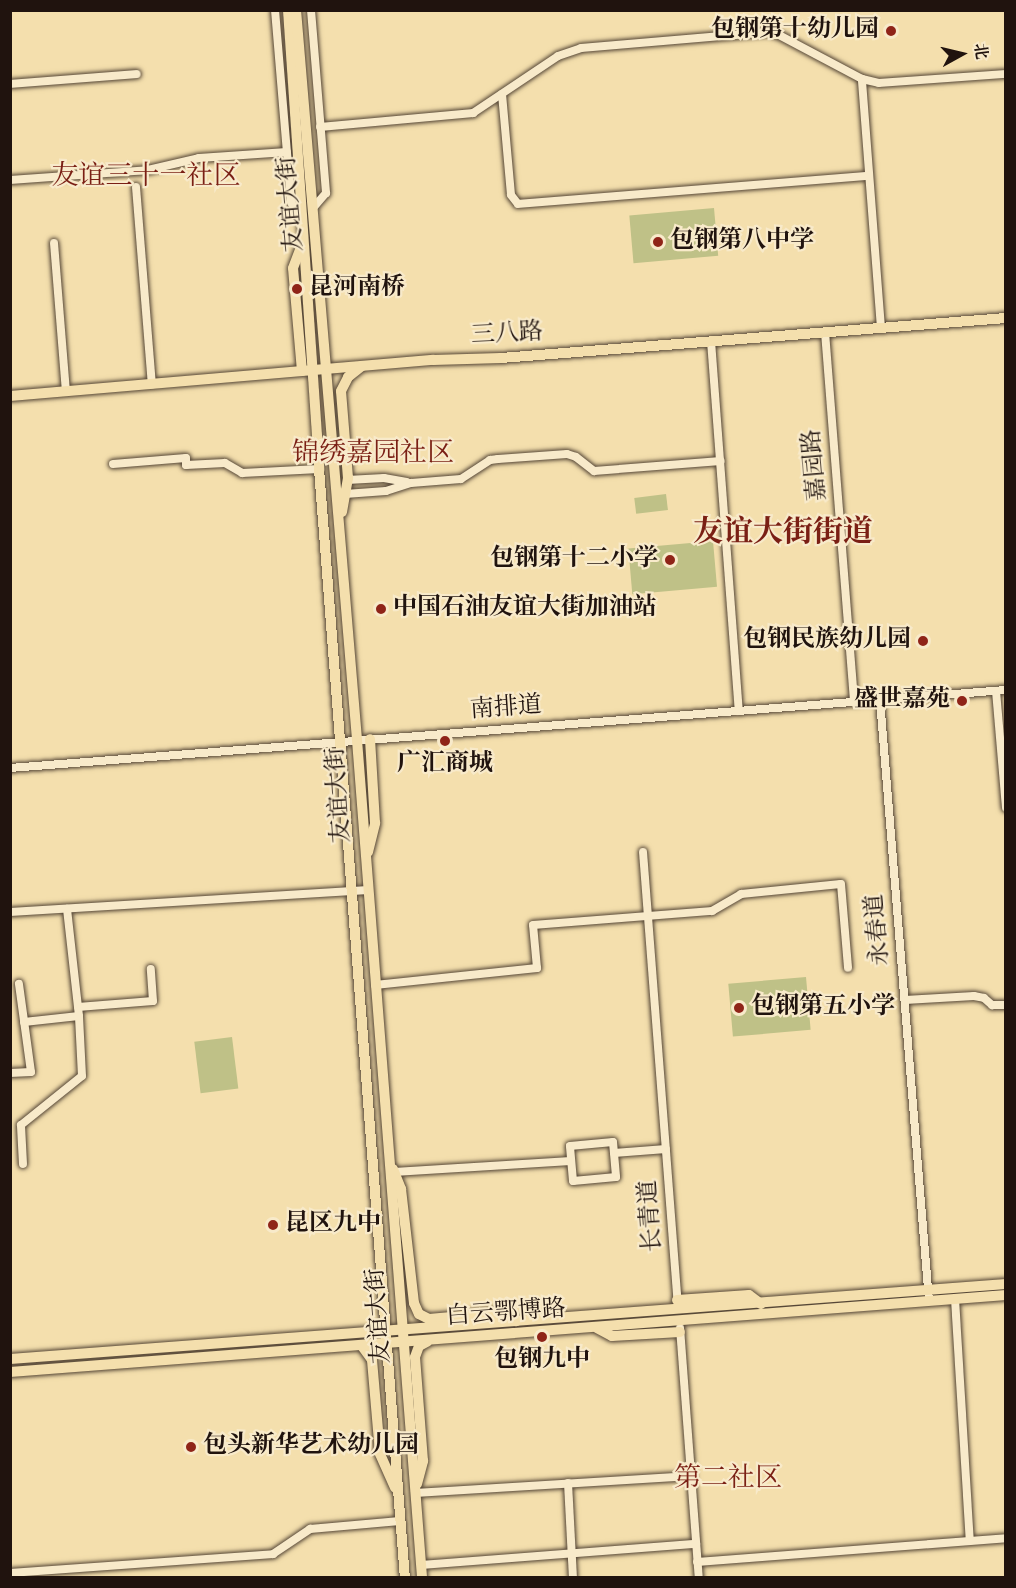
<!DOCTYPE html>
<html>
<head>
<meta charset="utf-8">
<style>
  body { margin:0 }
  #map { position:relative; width:1016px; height:1588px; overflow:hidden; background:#f4dfad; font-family:Vollkorn,"Noto Serif SC",serif }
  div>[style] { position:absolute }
  .green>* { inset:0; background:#bfc187; transform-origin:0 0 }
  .roads { filter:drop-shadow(0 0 2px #554636) drop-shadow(0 0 2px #554636) }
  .minor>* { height:8px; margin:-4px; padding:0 4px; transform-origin:4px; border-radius:4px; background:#f8eaca }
  .major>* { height:10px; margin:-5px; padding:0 5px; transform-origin:5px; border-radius:5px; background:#f4dfad }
  .dots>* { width:16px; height:16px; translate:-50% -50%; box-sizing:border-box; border:3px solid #f8eaca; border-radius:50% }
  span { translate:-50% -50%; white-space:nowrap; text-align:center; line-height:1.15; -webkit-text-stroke:4.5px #f8eaca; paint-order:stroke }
  .poi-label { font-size:24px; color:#20130e; font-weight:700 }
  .right { translate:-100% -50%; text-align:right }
  .left { translate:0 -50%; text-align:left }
  .street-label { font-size:24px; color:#20130e }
  .quarter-label { font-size:27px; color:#7a1f14 }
  .district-label { font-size:30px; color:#7a1f14; font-weight:700 }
  .frame { position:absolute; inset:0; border:12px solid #20130e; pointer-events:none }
  .north { position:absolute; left:932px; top:24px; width:60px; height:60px; -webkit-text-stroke:4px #f8eaca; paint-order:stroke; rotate:82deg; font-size:16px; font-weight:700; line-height:24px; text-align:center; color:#20130e }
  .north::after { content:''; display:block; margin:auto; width:21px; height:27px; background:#20130e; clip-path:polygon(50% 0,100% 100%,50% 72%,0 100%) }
</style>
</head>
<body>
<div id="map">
  <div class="green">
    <div style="left:714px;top:208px;width:48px;height:85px;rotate:85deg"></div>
    <div style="left:666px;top:494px;width:16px;height:32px;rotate:83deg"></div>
    <div style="left:713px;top:541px;width:46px;height:85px;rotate:85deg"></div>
    <div style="left:806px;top:977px;width:53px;height:78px;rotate:85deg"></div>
    <div style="left:232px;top:1037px;width:52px;height:38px;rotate:83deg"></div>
  </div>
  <div class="roads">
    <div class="minor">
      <div style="left:275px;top:10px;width:193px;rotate:85.2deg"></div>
      <div style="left:291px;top:202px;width:21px;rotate:61deg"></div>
      <div style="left:311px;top:10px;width:184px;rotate:85.3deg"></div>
      <div style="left:326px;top:193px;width:18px;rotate:131deg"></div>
      <div style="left:10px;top:84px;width:127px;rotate:-4.5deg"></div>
      <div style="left:502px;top:94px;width:101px;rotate:84.9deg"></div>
      <div style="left:511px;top:195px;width:11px;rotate:52deg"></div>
      <div style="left:518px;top:204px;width:351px;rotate:-4.6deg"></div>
      <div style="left:320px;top:127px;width:154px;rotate:-5.2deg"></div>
      <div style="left:473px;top:113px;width:102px;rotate:-33.8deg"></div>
      <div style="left:558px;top:56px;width:24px;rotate:-19deg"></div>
      <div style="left:581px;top:48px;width:188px;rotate:-4.9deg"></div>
      <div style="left:768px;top:32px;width:11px;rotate:15deg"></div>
      <div style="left:779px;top:35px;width:94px;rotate:27.9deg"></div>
      <div style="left:10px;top:180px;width:138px;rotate:-4.1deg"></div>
      <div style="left:148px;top:170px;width:52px;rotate:-13.2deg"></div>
      <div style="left:199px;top:158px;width:88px;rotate:-3.9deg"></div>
      <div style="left:136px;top:187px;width:198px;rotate:85.4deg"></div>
      <div style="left:54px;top:243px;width:148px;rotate:85.4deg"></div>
      <div style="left:881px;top:328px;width:250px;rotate:-94.4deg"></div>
      <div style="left:862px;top:79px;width:17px;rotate:13deg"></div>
      <div style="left:879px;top:83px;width:127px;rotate:-4.1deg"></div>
      <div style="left:825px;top:332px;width:371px;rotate:85.5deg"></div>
      <div style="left:711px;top:341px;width:371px;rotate:85.7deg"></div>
      <div style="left:113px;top:464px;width:73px;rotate:-4.7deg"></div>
      <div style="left:186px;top:458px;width:7px;rotate:90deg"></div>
      <div style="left:186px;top:465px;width:39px;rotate:-3deg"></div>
      <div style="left:225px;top:463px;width:20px;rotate:30deg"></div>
      <div style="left:242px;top:473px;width:77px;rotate:-3deg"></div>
      <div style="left:347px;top:480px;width:37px;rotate:-3deg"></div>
      <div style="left:384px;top:478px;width:23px;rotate:10deg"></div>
      <div style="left:345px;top:494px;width:41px;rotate:-4.2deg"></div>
      <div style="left:386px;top:491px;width:26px;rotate:-18deg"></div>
      <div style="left:411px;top:483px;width:50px;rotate:-4.6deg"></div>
      <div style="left:461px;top:479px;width:35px;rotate:-33deg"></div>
      <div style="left:490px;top:460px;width:8px;rotate:-7deg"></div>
      <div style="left:498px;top:459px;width:69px;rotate:-4.1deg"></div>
      <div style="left:567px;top:454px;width:9px;rotate:18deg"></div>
      <div style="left:576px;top:457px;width:23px;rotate:38deg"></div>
      <div style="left:594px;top:471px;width:127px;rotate:-4.5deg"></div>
      <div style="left:996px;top:691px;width:117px;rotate:85.1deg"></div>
      <div style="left:880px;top:700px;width:603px;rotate:85.34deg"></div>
      <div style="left:10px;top:768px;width:999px;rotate:-4.48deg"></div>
      <div style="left:643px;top:852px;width:452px;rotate:85.6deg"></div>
      <div style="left:10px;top:912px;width:359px;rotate:-3.5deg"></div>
      <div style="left:375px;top:985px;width:163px;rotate:-6deg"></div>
      <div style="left:537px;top:968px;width:43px;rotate:-95.3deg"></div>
      <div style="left:533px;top:925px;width:180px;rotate:-4.5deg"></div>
      <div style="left:712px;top:911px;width:34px;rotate:-30deg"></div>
      <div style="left:741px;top:894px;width:100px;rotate:-5.7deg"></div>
      <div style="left:841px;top:884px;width:84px;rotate:85.2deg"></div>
      <div style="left:905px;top:1000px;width:69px;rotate:-3.3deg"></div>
      <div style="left:974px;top:996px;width:10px;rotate:11deg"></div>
      <div style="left:984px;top:998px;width:11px;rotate:41deg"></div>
      <div style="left:992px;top:1005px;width:14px"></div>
      <div style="left:78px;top:1007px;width:75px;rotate:-4.6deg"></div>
      <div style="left:153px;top:1001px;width:32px;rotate:-94deg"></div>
      <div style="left:24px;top:1022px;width:55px;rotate:-6.2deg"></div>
      <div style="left:10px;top:1073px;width:21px;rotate:-3deg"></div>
      <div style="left:31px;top:1072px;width:89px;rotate:-97.8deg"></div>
      <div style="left:613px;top:1142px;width:35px;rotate:85deg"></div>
      <div style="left:616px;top:1177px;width:43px;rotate:174.7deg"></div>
      <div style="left:573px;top:1181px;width:35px;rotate:-95deg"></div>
      <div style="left:570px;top:1146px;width:43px;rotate:-5.3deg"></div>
      <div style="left:614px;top:1153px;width:52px;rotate:-4.4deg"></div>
      <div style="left:23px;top:1164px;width:39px;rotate:-93deg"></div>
      <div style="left:21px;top:1125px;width:78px;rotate:-38.8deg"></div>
      <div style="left:82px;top:1076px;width:60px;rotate:-92.9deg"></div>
      <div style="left:79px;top:1016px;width:108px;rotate:-96.4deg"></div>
      <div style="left:394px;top:1172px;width:177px;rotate:-3.6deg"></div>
      <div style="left:955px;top:1299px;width:242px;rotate:86.5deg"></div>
      <div style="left:680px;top:1328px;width:251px;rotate:85.7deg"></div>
      <div style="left:568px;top:1483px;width:95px;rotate:87deg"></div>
      <div style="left:415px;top:1493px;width:277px;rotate:-3.5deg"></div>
      <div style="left:697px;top:1562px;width:310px;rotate:-4.4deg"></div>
      <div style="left:421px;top:1565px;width:276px;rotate:-4.4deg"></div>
      <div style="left:10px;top:1573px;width:264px;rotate:-4.1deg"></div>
      <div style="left:273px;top:1554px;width:45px;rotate:-34deg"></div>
      <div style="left:310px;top:1529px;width:90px;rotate:-5.1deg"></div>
    </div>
    <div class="major">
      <div style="left:288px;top:10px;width:460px;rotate:86.1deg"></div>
      <div style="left:319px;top:469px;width:1112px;rotate:85.57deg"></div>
      <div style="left:296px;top:10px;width:733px;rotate:85.22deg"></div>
      <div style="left:357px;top:740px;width:841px;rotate:85.56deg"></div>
      <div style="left:302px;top:371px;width:103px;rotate:-95deg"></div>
      <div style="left:293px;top:268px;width:25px;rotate:-69deg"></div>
      <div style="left:10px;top:396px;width:425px;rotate:-4.9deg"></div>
      <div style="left:433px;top:360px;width:68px;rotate:-1.7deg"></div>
      <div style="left:501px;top:358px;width:507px;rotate:-4.53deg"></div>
      <div style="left:342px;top:512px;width:35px;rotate:-80deg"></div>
      <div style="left:348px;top:478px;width:87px;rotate:-94.6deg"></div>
      <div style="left:341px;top:391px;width:16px;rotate:-63deg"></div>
      <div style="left:348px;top:377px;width:18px;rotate:-38deg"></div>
      <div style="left:368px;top:852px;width:30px;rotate:-76deg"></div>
      <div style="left:375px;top:823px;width:84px;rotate:-93.4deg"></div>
      <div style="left:393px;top:1169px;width:22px;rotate:68deg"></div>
      <div style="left:401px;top:1189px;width:115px;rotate:83.5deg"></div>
      <div style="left:414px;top:1303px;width:12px;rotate:66deg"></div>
      <div style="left:419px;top:1314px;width:11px;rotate:27deg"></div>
      <div style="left:429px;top:1319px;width:67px;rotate:-5.1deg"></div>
      <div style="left:496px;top:1313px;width:22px;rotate:22deg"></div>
      <div style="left:677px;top:1300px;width:72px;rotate:-4deg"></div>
      <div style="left:749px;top:1295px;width:15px;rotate:37deg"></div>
      <div style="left:597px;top:1328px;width:17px;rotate:28deg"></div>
      <div style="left:612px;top:1336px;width:68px;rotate:-3.4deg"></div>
      <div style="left:362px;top:1346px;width:17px;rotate:54deg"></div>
      <div style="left:372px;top:1360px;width:94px;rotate:85.1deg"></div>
      <div style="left:380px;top:1454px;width:37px;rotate:66deg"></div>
      <div style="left:10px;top:1359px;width:999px;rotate:-4.31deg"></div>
      <div style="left:10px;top:1372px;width:999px;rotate:-4.42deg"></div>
      <div style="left:417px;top:1484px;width:24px;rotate:-75deg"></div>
      <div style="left:423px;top:1461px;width:104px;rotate:-94.4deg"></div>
      <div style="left:415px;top:1357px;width:12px;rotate:-70deg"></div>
      <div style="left:419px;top:1346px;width:9px;rotate:-27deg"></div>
    </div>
  </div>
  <div class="dots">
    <div style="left:891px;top:31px;background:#8f2418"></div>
    <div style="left:658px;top:242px;background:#8f2418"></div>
    <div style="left:297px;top:289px;background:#8f2418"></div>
    <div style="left:670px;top:560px;background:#8f2418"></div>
    <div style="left:381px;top:609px;background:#8f2418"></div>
    <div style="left:923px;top:641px;background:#8f2418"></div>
    <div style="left:962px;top:701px;background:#8f2418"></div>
    <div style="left:445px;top:741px;background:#8f2418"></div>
    <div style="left:739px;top:1008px;background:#8f2418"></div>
    <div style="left:273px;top:1225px;background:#8f2418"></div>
    <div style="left:542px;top:1337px;background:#8f2418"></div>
    <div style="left:191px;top:1447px;background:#8f2418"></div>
  </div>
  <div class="poi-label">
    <span class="right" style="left:879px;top:31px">包钢第十幼儿园</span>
    <span class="left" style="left:670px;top:242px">包钢第八中学</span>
    <span class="left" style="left:309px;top:289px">昆河南桥</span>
    <span class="right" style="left:658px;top:560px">包钢第十二小学</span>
    <span class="left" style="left:393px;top:609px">中国石油友谊大街加油站</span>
    <span class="right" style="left:911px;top:641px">包钢民族幼儿园</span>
    <span class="right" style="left:950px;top:701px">盛世嘉苑</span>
    <span style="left:445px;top:765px">广汇商城</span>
    <span class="left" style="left:751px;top:1008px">包钢第五小学</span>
    <span class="left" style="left:285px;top:1225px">昆区九中</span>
    <span style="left:542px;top:1361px">包钢九中</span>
    <span class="left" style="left:203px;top:1447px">包头新华艺术幼儿园</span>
  </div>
  <div class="street-label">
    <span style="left:292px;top:204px;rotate:-95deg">友谊大街</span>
    <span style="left:507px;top:335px;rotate:-3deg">三八路</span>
    <span style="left:816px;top:465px;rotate:-95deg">嘉园路</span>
    <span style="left:506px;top:709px;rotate:-4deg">南排道</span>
    <span style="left:340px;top:795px;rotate:-94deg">友谊大街</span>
    <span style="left:879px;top:930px;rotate:-95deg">永春道</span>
    <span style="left:652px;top:1216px;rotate:-94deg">长青道</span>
    <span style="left:506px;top:1314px;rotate:-4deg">白云鄂博路</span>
    <span style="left:380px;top:1316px;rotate:-94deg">友谊大街</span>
  </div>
  <div class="quarter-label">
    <span style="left:146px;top:178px">友谊三十一社区</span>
    <span style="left:373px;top:455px">锦绣嘉园社区</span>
    <span style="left:728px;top:1480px">第二社区</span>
  </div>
  <div class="district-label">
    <span style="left:783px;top:533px">友谊大街街道</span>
  </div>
  <div class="frame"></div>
  <div class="north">北</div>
</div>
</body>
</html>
